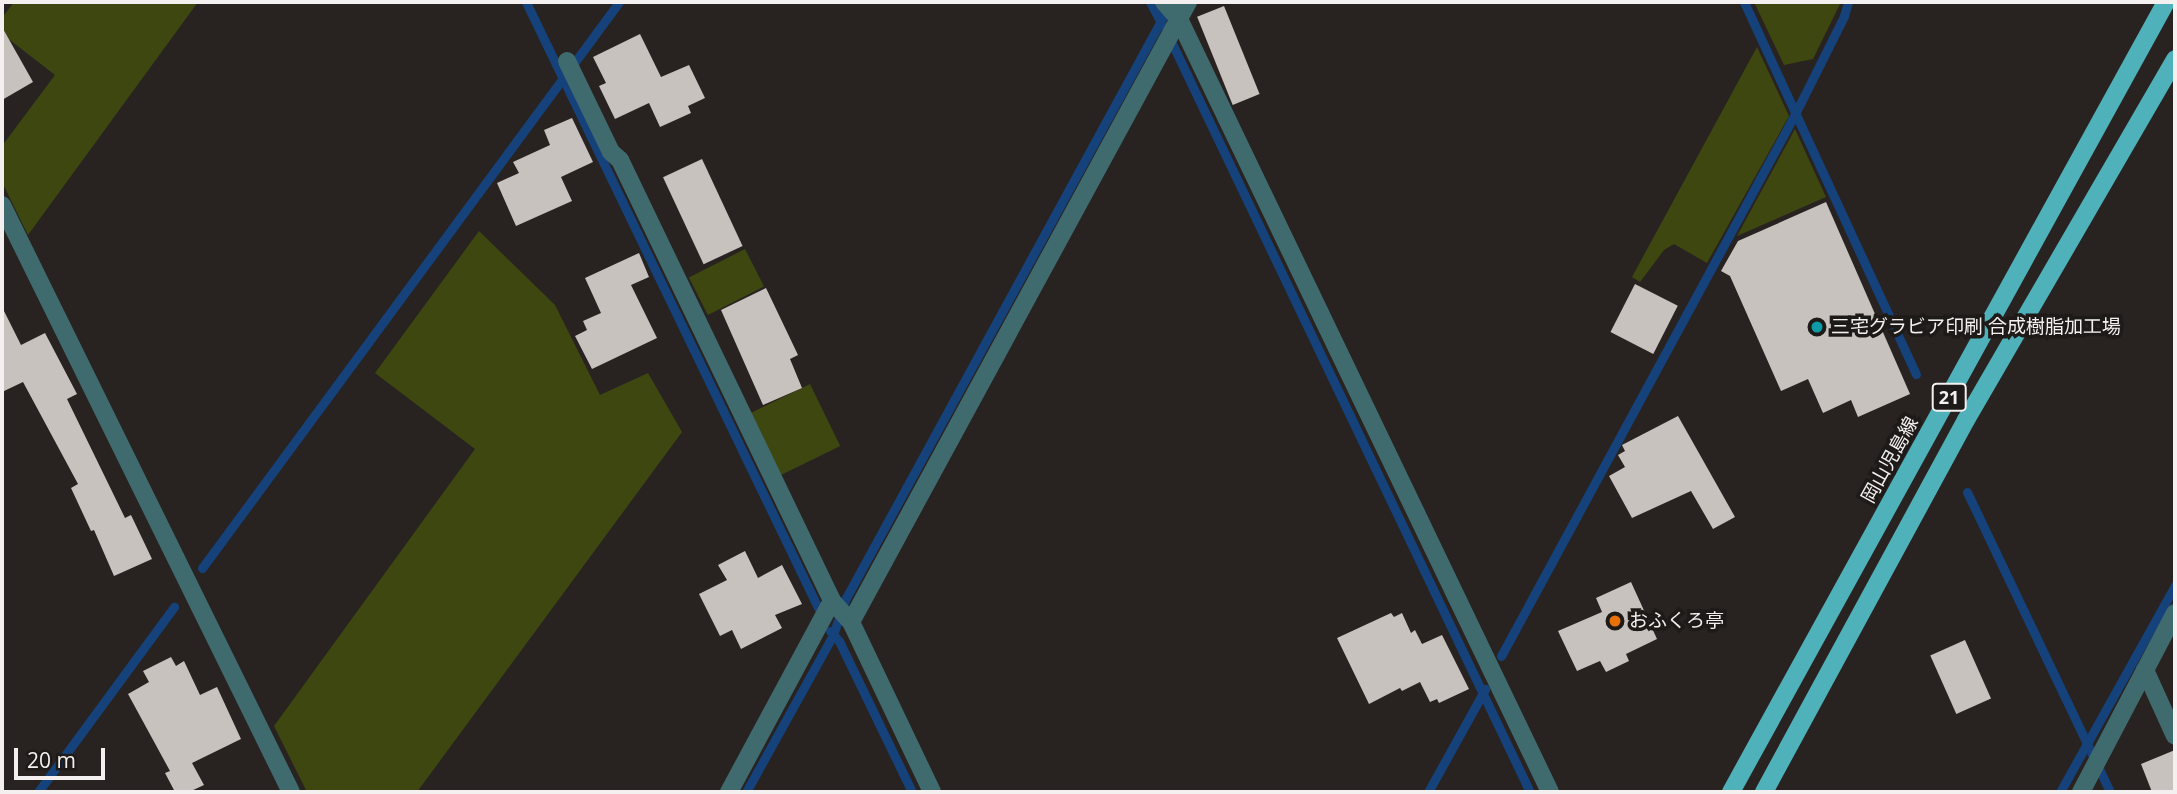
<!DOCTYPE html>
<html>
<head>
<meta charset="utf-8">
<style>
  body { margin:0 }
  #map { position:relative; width:2177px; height:794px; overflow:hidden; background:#282321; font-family:"Open Sans","Noto Sans JP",sans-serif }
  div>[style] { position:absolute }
  .green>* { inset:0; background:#3e470f; transform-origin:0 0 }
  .stream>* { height:9px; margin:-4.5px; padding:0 4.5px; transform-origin:4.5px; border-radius:4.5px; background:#15427b }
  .building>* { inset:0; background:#c8c2bf; transform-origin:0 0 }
  .minor>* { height:18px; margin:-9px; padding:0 9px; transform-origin:9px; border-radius:9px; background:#3f6b6f }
  .major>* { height:18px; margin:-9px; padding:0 9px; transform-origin:9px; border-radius:9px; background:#4fb2ba }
  .dots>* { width:19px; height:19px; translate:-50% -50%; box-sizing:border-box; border:4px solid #1e1a18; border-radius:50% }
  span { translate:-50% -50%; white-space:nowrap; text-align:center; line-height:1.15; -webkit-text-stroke:7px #1e1a18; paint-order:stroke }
  .shield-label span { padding:2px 5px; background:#1e1a18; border:2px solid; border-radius:5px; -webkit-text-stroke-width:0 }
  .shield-label { font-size:18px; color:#f3f0ef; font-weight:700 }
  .poi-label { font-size:19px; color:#f3f0ef }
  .left { translate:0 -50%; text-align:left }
  .street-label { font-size:19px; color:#f3f0ef }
  .frame { position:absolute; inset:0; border:4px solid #f3f0ef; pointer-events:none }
  .scale { position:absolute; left:14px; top:748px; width:91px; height:32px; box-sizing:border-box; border:4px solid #f3f0ef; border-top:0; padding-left:9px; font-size:21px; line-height:24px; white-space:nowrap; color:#f3f0ef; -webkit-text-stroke:5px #1e1a18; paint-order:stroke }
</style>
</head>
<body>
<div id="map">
  <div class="green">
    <div style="clip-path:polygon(14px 2px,198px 2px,28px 235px,2px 182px,2px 146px,55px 75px,2px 34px,2px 18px)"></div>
    <div style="clip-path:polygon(1754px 2px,1841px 2px,1813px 59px,1784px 65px)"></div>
    <div style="clip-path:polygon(1757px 47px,1789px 116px,1707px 263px,1674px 244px,1664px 250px,1640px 282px,1632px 277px)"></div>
    <div style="clip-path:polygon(1795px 129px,1826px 197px,1737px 236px)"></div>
    <div style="clip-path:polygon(479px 231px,555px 305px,600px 395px,648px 373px,682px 432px,417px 792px,307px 792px,274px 726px,475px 449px,375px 373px)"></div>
    <div style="left:745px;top:249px;width:42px;height:63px;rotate:63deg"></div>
    <div style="left:810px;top:384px;width:69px;height:66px;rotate:64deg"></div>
  </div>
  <div class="stream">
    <div style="left:526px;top:2px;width:684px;rotate:64.26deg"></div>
    <div style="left:1150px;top:2px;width:26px;rotate:62deg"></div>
    <div style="left:1744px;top:2px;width:410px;rotate:65.2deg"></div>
    <div style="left:1169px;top:37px;width:837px;rotate:64.45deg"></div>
    <div style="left:1967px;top:492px;width:332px;rotate:64.5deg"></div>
    <div style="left:202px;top:568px;width:703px;rotate:-53.62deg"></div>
    <div style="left:830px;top:631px;width:13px;rotate:48deg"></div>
    <div style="left:839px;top:641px;width:168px;rotate:64.2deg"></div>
    <div style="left:1501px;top:656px;width:617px;rotate:-61.52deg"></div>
    <div style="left:1795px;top:114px;width:110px;rotate:-63.4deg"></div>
    <div style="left:1844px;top:16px;width:15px;rotate:-74deg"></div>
    <div style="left:38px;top:792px;width:230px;rotate:-53.7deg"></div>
    <div style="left:746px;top:792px;width:179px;rotate:-61deg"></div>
    <div style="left:833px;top:635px;width:39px;rotate:-71deg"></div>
    <div style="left:846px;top:598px;width:674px;rotate:-61.38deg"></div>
    <div style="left:1428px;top:792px;width:118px;rotate:-61deg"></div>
    <div style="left:2060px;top:792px;width:237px;rotate:-60.9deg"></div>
  </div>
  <div class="building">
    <div style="left:1224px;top:6px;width:95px;height:29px;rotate:68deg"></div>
    <div style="clip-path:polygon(2px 27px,33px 82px,2px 100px)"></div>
    <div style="clip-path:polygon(640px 34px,661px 77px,689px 65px,705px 98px,688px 106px,691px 113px,660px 127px,649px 103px,615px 119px,599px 86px,606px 83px,593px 57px)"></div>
    <div style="clip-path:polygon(572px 118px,593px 162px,561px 177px,572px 201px,516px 226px,497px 183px,519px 173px,513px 162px,550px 145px,544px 130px)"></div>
    <div style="left:702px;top:159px;width:96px;height:43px;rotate:65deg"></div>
    <div style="clip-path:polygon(1826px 202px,1910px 394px,1858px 417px,1851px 400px,1823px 413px,1808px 379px,1781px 391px,1730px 276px,1721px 271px,1738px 241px)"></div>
    <div style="clip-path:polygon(639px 253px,649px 277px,631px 285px,657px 338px,592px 369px,575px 336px,587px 330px,583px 321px,601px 313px,585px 278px)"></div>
    <div style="left:1635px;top:284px;width:48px;height:54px;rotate:27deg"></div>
    <div style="clip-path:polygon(766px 288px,798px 355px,790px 359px,802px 388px,763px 405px,721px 310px)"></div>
    <div style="clip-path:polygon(2px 307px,21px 345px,45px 333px,77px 394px,67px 399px,125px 518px,131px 515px,152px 559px,114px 576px,94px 530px,91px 531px,71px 488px,78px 484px,23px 382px,2px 392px)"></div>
    <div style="clip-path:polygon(1678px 416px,1735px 517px,1713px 529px,1691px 491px,1632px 518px,1609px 476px,1625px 467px,1618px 455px,1625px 451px,1622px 445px)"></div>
    <div style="clip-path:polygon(745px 551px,758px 578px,782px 565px,802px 604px,775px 615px,782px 628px,741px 649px,732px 630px,720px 636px,699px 594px,727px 580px,718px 565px)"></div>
    <div style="clip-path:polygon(1631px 582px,1657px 639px,1626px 654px,1629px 661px,1606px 672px,1600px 661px,1577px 671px,1558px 631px,1602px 612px,1596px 598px)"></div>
    <div style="clip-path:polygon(1391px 613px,1394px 617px,1402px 613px,1411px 633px,1415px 630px,1422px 644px,1442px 635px,1469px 689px,1439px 703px,1437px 699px,1430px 702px,1420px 682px,1402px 691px,1400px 688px,1369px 704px,1337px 638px)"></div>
    <div style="left:1965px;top:640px;width:64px;height:38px;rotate:66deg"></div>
    <div style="clip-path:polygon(171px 657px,176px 666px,184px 661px,200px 695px,217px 687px,241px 739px,192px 763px,204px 785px,189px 792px,175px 792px,165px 773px,170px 771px,128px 694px,149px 682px,143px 671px)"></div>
    <div style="clip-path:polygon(2175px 750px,2175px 792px,2152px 792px,2141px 764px)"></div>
  </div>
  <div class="minor">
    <div style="left:1164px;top:2px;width:23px;rotate:49deg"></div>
    <div style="left:1179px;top:19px;width:857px;rotate:64.36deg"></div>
    <div style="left:567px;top:61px;width:101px;rotate:64.2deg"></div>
    <div style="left:611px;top:152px;width:12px;rotate:42deg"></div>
    <div style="left:620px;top:160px;width:489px;rotate:64.3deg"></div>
    <div style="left:832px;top:601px;width:28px;rotate:48deg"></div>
    <div style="left:851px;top:622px;width:188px;rotate:64.5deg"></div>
    <div style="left:2px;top:205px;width:654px;rotate:63.79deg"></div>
    <div style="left:851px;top:622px;width:706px;rotate:-61.47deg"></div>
    <div style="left:2145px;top:670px;width:72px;rotate:65.6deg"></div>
    <div style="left:729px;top:792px;width:217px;rotate:-61.7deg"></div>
    <div style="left:2081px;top:792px;width:202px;rotate:-62.3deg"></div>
  </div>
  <div class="major">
    <div style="left:1731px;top:792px;width:902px;rotate:-61.16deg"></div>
    <div style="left:1764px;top:792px;width:423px;rotate:-61.5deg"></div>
    <div style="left:1966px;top:420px;width:417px;rotate:-59.9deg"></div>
  </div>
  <div class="dots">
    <div style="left:1817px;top:327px;background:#0f9aa8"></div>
    <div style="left:1615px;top:621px;background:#e8710a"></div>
  </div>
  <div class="shield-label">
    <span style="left:1949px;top:397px">21</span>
  </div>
  <div class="poi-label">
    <span class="left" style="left:1831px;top:327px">三宅グラビア印刷 合成樹脂加工場</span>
    <span class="left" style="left:1629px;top:621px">おふくろ亭</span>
  </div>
  <div class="street-label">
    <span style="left:1890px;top:460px;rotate:-61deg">岡山児島線</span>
  </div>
  <div class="frame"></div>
  <div class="scale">20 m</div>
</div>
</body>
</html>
